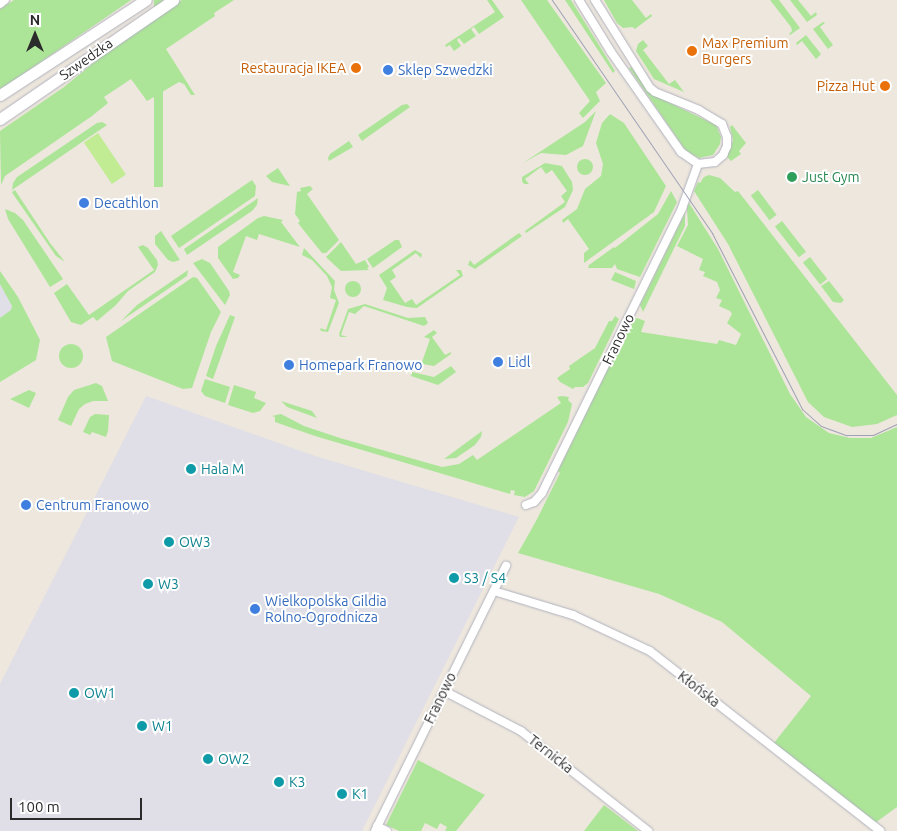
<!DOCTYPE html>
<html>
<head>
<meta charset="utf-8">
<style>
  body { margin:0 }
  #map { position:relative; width:897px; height:831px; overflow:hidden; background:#ede7dd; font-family:Ubuntu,sans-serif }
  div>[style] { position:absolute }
  .industrial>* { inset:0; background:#e0dee6 }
  .green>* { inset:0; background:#ade598; transform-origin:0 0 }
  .round { border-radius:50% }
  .pitch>* { inset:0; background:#c1ec94; transform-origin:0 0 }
  .roads { filter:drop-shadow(0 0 1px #b1b2bf) drop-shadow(0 0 1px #b1b2bf) }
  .street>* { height:8px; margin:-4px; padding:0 4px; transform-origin:4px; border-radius:4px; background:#fff }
  .secondary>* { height:11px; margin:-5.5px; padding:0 5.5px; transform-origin:5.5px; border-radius:5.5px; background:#fff }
  .tram>* { height:1px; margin:-0.5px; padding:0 0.5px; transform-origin:0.5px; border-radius:0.5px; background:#9fa1b6 }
  .dots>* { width:14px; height:14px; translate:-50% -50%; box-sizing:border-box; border:2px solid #fff; border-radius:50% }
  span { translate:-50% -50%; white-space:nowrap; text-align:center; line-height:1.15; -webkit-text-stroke:4px #fff; paint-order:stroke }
  .food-label { font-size:14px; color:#c56008 }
  .left { translate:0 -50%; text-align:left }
  .right { translate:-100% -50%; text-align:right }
  .street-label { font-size:14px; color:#2b2b2b }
  .shop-label { font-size:14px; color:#366cbe }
  .leisure-label { font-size:14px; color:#27864d }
  .culture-label { font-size:14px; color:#0d838f }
  .north { position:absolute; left:10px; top:10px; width:50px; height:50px; -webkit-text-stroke:4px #fff; paint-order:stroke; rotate:0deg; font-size:14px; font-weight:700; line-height:20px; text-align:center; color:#2b2b2b }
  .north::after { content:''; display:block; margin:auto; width:18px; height:22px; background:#2b2b2b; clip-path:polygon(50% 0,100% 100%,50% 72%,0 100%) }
  .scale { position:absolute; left:10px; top:798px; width:132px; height:22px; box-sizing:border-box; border:2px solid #2b2b2b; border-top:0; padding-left:6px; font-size:15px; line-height:18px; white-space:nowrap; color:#2b2b2b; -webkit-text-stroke:4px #fff; paint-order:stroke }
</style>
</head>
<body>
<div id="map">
  <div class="industrial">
    <div style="clip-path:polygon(0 279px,19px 307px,0 320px)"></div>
    <div style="clip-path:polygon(146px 396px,315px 456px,519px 517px,362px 831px,0 831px,0 684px)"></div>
  </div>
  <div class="green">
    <div style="clip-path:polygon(14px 0,131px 0,0 90px,0 9px)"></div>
    <div style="left:154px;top:0;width:9px;height:187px"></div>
    <div style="clip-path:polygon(182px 0,234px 0,214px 13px,215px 16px,166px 49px,195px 95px,191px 95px,184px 84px,179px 82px,147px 101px,131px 79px,104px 97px,108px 103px,92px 116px,5px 176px,1px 185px,0 131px,64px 87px,107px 52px)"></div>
    <div style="clip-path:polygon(487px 0,492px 0,504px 17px,479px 34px,474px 27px,471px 29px,476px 36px,464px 44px,459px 38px,457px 40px,461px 46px,454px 51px,450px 45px,446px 47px,445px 45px,495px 12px)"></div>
    <div style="clip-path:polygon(521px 0,547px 0,606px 83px,596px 92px,600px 101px,583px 118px,579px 113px,590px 101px)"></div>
    <div style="clip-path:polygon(565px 0,571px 0,615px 71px,613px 73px)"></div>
    <div style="clip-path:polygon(604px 0,632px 0,646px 18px,651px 14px,652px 16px,635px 29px,632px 27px,623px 28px,617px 23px)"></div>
    <div style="clip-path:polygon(770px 0,779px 0,800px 28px,790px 35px,789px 34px,792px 31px,791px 27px)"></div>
    <div style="clip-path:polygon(790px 0,798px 0,811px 16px,816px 12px,817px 15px,807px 22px)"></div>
    <div style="clip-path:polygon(823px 22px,825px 23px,820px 27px,833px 45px,828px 49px,813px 29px)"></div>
    <div style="clip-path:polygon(806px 35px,821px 54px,816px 59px,802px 41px,797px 45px,796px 43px)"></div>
    <div style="clip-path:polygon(643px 40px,648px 46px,643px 50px,669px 84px,675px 80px,684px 92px,654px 79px,636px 51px,638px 44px)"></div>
    <div style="clip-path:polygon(631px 67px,651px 94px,716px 125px,721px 137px,720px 144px,713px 155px,699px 158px,686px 151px,629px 68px)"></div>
    <div style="clip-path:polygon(402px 105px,407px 104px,410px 107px,362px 141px,358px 135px)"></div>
    <div style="clip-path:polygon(596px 111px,583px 146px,566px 155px,541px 153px,523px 163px,585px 122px)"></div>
    <div style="clip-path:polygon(610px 114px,624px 123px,666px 186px,654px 212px,584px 263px,584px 253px,589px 249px,568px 219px,563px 223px,562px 220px,577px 209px,585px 189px,601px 176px,603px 164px,596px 143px,602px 123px)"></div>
    <div style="clip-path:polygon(102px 122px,107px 125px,12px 190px,13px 183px,17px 177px,97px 123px)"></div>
    <div style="clip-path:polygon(732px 125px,746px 143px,739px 151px,741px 154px,731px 161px,727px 157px,733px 140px,730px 127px)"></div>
    <div style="clip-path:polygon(349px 141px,353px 147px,329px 161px,328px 158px,330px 154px)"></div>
    <div class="round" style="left:577px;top:159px;width:16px;height:16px"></div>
    <div style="clip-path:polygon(545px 163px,562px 166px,572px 182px,573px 190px,565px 207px,526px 233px,525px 231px,565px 202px,561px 196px,567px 191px,552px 170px,546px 174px,541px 167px,525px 179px,529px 184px,524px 184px,522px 181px,522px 177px)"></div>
    <div style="clip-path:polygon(278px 168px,290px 186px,272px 182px,266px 176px)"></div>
    <div style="clip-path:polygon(709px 175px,720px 178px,735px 192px,738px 191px,897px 395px,897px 415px,877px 424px,852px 427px,824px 417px,808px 402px,728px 244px,694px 191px,698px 182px,700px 183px,704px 177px)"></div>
    <div style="clip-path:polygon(252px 180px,256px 186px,255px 196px,179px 248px,171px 236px)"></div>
    <div style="clip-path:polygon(310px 186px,313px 189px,307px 194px,339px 240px,326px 253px,322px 253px,305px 232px,298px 223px,300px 221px,295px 214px,297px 192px,301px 191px,300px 188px)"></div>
    <div style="clip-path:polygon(15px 190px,50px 243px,65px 262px,56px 256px,13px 194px,12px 192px)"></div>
    <div style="left:758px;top:190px;width:31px;height:9px;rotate:53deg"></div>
    <div style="clip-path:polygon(671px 191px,677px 202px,640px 277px,617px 269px,615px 264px,612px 268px,588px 268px,589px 265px,614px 247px,615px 248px,658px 214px)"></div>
    <div style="clip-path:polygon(258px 198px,257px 205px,252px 211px,187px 255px,184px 249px)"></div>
    <div style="clip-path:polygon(689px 203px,718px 249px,790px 394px,806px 417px,829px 433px,850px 438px,871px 438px,897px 427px,897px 807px,875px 823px,774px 743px,811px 696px,722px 622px,659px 594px,518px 553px,536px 521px,560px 473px,558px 471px,632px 320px,637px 318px,645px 321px,641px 332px,717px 344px,719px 340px,736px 345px,741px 334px,727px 323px,732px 314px,730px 311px,719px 306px,722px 300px,716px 298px,720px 290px,717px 282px,703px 276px,705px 272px,699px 270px,703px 259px,677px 246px,688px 225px,687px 208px)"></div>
    <div style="clip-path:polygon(5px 209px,15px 213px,23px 220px,63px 279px,50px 287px,8px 219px)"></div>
    <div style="clip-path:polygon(685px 213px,685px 226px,643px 312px,640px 305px)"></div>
    <div style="clip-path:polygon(264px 216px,283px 220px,281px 222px,300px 247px,259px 234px,257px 240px,246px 236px,233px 272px,240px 275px,238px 278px,233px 279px,218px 258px,218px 247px,258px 218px)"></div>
    <div style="left:782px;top:221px;width:39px;height:9px;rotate:52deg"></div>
    <div style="clip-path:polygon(161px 231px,180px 260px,173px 262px,168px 260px,155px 244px,155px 236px)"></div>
    <div style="clip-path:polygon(519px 233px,522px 236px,475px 269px,468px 265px,470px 260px,474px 265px)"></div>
    <div style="clip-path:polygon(395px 240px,399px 240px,402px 247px,373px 268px,367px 259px)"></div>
    <div style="clip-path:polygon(341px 242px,356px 264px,365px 260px,369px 267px,367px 268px,369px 270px,341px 271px,328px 259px,326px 257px)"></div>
    <div style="clip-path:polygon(143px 245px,148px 248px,157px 260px,158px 265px,155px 272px,128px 291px,116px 305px,97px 321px,93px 317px,81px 325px,71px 322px,54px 293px,67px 284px,89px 315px,154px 270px,138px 247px)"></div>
    <div style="clip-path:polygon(304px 248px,335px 281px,334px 290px,339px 303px,328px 332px,321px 331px,320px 328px,326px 330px,336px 300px,330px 298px,332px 287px,327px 276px,312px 260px,302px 255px)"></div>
    <div style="clip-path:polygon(415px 250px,422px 254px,421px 258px,416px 253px,392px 270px,396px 277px,390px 281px,405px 303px,412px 299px,416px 305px,460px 275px,456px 270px,461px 270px,463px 276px,417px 308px,407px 307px,383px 300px,387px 288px,379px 275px)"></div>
    <div style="left:810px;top:257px;width:28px;height:9px;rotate:52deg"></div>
    <div style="clip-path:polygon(202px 259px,210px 263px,229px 291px,230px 295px,225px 305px,193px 263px)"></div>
    <div style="clip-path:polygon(188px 270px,187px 276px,121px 321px,137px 305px)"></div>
    <div style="clip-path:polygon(0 271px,18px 297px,40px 340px,36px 360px,0 382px,0 318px,11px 310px,12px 306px,0 284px)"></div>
    <div style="clip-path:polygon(615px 272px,636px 281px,634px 289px,611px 280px)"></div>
    <div style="clip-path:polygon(193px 277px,197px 278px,221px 312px,211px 332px,192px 388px,183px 389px,112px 361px,106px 337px)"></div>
    <div style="clip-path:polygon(829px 281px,844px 300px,841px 303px,833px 302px,821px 286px)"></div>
    <div class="round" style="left:345px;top:281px;width:16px;height:16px"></div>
    <div style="clip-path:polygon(365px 304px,408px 318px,425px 317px,428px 323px,424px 326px,364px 306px,355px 314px,349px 312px,341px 335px,348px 337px,340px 337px,339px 334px,348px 309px)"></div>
    <div style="clip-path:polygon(230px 315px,235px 317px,213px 379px,206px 376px,216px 346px)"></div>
    <div style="clip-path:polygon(615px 316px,619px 319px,588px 383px,583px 387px,575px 387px,573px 389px,560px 382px,557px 378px,570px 369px,569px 366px,595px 348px,609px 321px,612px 321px)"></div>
    <div style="clip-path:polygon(434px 330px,437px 333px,432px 337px,445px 355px,451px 352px,451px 354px,434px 366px,417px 363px,416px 360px,422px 362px,430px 339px,424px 337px)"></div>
    <div class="round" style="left:59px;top:344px;width:24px;height:24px"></div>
    <div style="clip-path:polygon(451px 366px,456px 372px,438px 385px,411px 376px,412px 372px,434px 377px)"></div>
    <div style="clip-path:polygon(205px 379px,230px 387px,225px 403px,205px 396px,201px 391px)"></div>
    <div style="clip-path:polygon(96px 383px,102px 386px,108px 401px,93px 401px,85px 404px,79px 409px,71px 426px,58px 420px,68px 397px,74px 390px)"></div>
    <div style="clip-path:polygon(234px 385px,256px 392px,254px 398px,266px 403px,260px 411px,253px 413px,228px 405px)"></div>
    <div style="clip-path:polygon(29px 390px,36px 393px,29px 408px,10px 399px)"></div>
    <div style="clip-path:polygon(562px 396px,569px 397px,568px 400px,572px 404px,568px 422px,534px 491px,525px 497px,514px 495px,515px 491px,511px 490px,510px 494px,315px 436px,275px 422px,275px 417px,272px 416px,281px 414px,304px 426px,340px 438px,442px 467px,459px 464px,473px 455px,477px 460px,561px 403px,557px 397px)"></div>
    <div style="clip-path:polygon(281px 401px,312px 411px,317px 418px,287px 407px)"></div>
    <div style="clip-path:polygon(95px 414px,109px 415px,108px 431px,106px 437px,92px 432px,90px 435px,83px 432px,90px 417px)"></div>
    <div style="clip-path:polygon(482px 431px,481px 437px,475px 445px,456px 458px,444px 459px)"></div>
    <div style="clip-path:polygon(418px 760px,485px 795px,456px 831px,445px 831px,447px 827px,440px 823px,437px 829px,425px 823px,421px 831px,399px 831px,386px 825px)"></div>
    <div style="clip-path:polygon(604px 805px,638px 831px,584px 831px)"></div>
  </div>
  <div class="pitch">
    <div style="left:98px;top:133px;width:50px;height:17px;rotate:56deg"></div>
  </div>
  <div class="roads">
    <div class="street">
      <div style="left:579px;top:0;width:61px;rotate:58.4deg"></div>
      <div style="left:611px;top:52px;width:122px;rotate:55deg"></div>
      <div style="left:681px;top:152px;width:21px;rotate:35deg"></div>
      <div style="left:698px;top:164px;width:17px;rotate:-7deg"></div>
      <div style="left:715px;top:162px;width:11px;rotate:-41deg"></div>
      <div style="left:723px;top:155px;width:10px;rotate:-66deg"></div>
      <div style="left:727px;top:146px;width:9px;rotate:-90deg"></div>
      <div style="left:727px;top:137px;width:14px;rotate:-111deg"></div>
      <div style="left:722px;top:124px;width:27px;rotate:-149deg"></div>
      <div style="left:699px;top:110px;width:48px;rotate:-157.8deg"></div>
      <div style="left:655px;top:92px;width:6px;rotate:-141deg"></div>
      <div style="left:650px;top:88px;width:104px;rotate:-122deg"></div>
      <div style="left:0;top:4px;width:6px;rotate:-39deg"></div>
      <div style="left:526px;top:505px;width:9px;rotate:-21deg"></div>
      <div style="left:534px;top:502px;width:12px;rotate:-48deg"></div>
      <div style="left:542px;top:493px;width:318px;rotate:-63.8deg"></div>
      <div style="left:682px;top:208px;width:47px;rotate:-70deg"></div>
      <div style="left:494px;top:591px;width:83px;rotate:16.9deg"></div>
      <div style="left:573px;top:615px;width:85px;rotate:25.1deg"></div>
      <div style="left:650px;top:651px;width:292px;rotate:38deg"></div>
      <div style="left:444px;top:691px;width:87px;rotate:27.5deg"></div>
      <div style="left:521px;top:731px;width:162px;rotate:38.2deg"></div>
      <div style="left:377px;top:826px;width:11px;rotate:27deg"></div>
      <div style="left:375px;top:831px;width:296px;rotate:-63.7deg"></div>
    </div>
    <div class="secondary">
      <div style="left:0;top:95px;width:174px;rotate:-33.1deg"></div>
      <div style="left:0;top:119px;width:210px;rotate:-34.5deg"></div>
    </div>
  </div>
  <div class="tram">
    <div style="left:552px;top:0;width:283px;rotate:55.5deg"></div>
    <div style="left:712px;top:233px;width:198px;rotate:62.9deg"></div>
    <div style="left:802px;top:409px;width:25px;rotate:42deg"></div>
    <div style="left:821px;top:426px;width:27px;rotate:20deg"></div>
    <div style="left:846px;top:435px;width:27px"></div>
    <div style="left:873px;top:435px;width:26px;rotate:-25deg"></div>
  </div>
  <div class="dots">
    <div style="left:692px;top:51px;background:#e8710a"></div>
    <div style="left:356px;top:68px;background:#e8710a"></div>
    <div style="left:388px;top:70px;background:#3f7fe0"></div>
    <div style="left:885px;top:86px;background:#e8710a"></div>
    <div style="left:792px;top:177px;background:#2e9e5b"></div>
    <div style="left:84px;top:203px;background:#3f7fe0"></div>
    <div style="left:498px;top:362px;background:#3f7fe0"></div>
    <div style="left:289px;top:365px;background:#3f7fe0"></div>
    <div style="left:191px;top:469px;background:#0f9aa8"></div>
    <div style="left:26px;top:505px;background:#3f7fe0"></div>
    <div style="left:169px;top:542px;background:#0f9aa8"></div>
    <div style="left:454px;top:578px;background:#0f9aa8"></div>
    <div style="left:148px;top:584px;background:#0f9aa8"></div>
    <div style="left:255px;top:609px;background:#3f7fe0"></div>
    <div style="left:74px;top:693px;background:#0f9aa8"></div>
    <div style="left:142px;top:726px;background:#0f9aa8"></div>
    <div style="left:208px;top:759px;background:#0f9aa8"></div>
    <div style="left:279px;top:782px;background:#0f9aa8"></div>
    <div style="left:342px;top:794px;background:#0f9aa8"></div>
  </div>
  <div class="food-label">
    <span class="left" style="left:702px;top:51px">Max Premium<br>Burgers</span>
    <span class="right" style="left:346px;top:68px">Restauracja IKEA</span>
    <span class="right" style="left:875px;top:86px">Pizza Hut</span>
  </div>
  <div class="street-label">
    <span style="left:86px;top:59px;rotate:-35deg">Szwedzka</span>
    <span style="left:618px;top:339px;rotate:-64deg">Franowo</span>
    <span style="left:699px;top:689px;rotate:38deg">Kłońska</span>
    <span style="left:440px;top:698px;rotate:-64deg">Franowo</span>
    <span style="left:551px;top:754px;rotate:38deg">Ternicka</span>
  </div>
  <div class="shop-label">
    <span class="left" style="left:398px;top:70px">Sklep Szwedzki</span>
    <span class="left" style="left:94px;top:203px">Decathlon</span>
    <span class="left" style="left:508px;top:362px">Lidl</span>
    <span class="left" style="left:299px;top:365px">Homepark Franowo</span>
    <span class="left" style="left:36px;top:505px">Centrum Franowo</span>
    <span class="left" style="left:265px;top:609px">Wielkopolska Gildia<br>Rolno-Ogrodnicza</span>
  </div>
  <div class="leisure-label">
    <span class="left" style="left:802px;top:177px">Just Gym</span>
  </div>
  <div class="culture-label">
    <span class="left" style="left:201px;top:469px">Hala M</span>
    <span class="left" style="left:179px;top:542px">OW3</span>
    <span class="left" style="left:464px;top:578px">S3 / S4</span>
    <span class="left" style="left:158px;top:584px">W3</span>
    <span class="left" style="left:84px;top:693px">OW1</span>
    <span class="left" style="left:152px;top:726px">W1</span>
    <span class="left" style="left:218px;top:759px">OW2</span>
    <span class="left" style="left:289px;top:782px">K3</span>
    <span class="left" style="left:352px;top:794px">K1</span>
  </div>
  <div class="north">N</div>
  <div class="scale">100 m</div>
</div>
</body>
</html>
